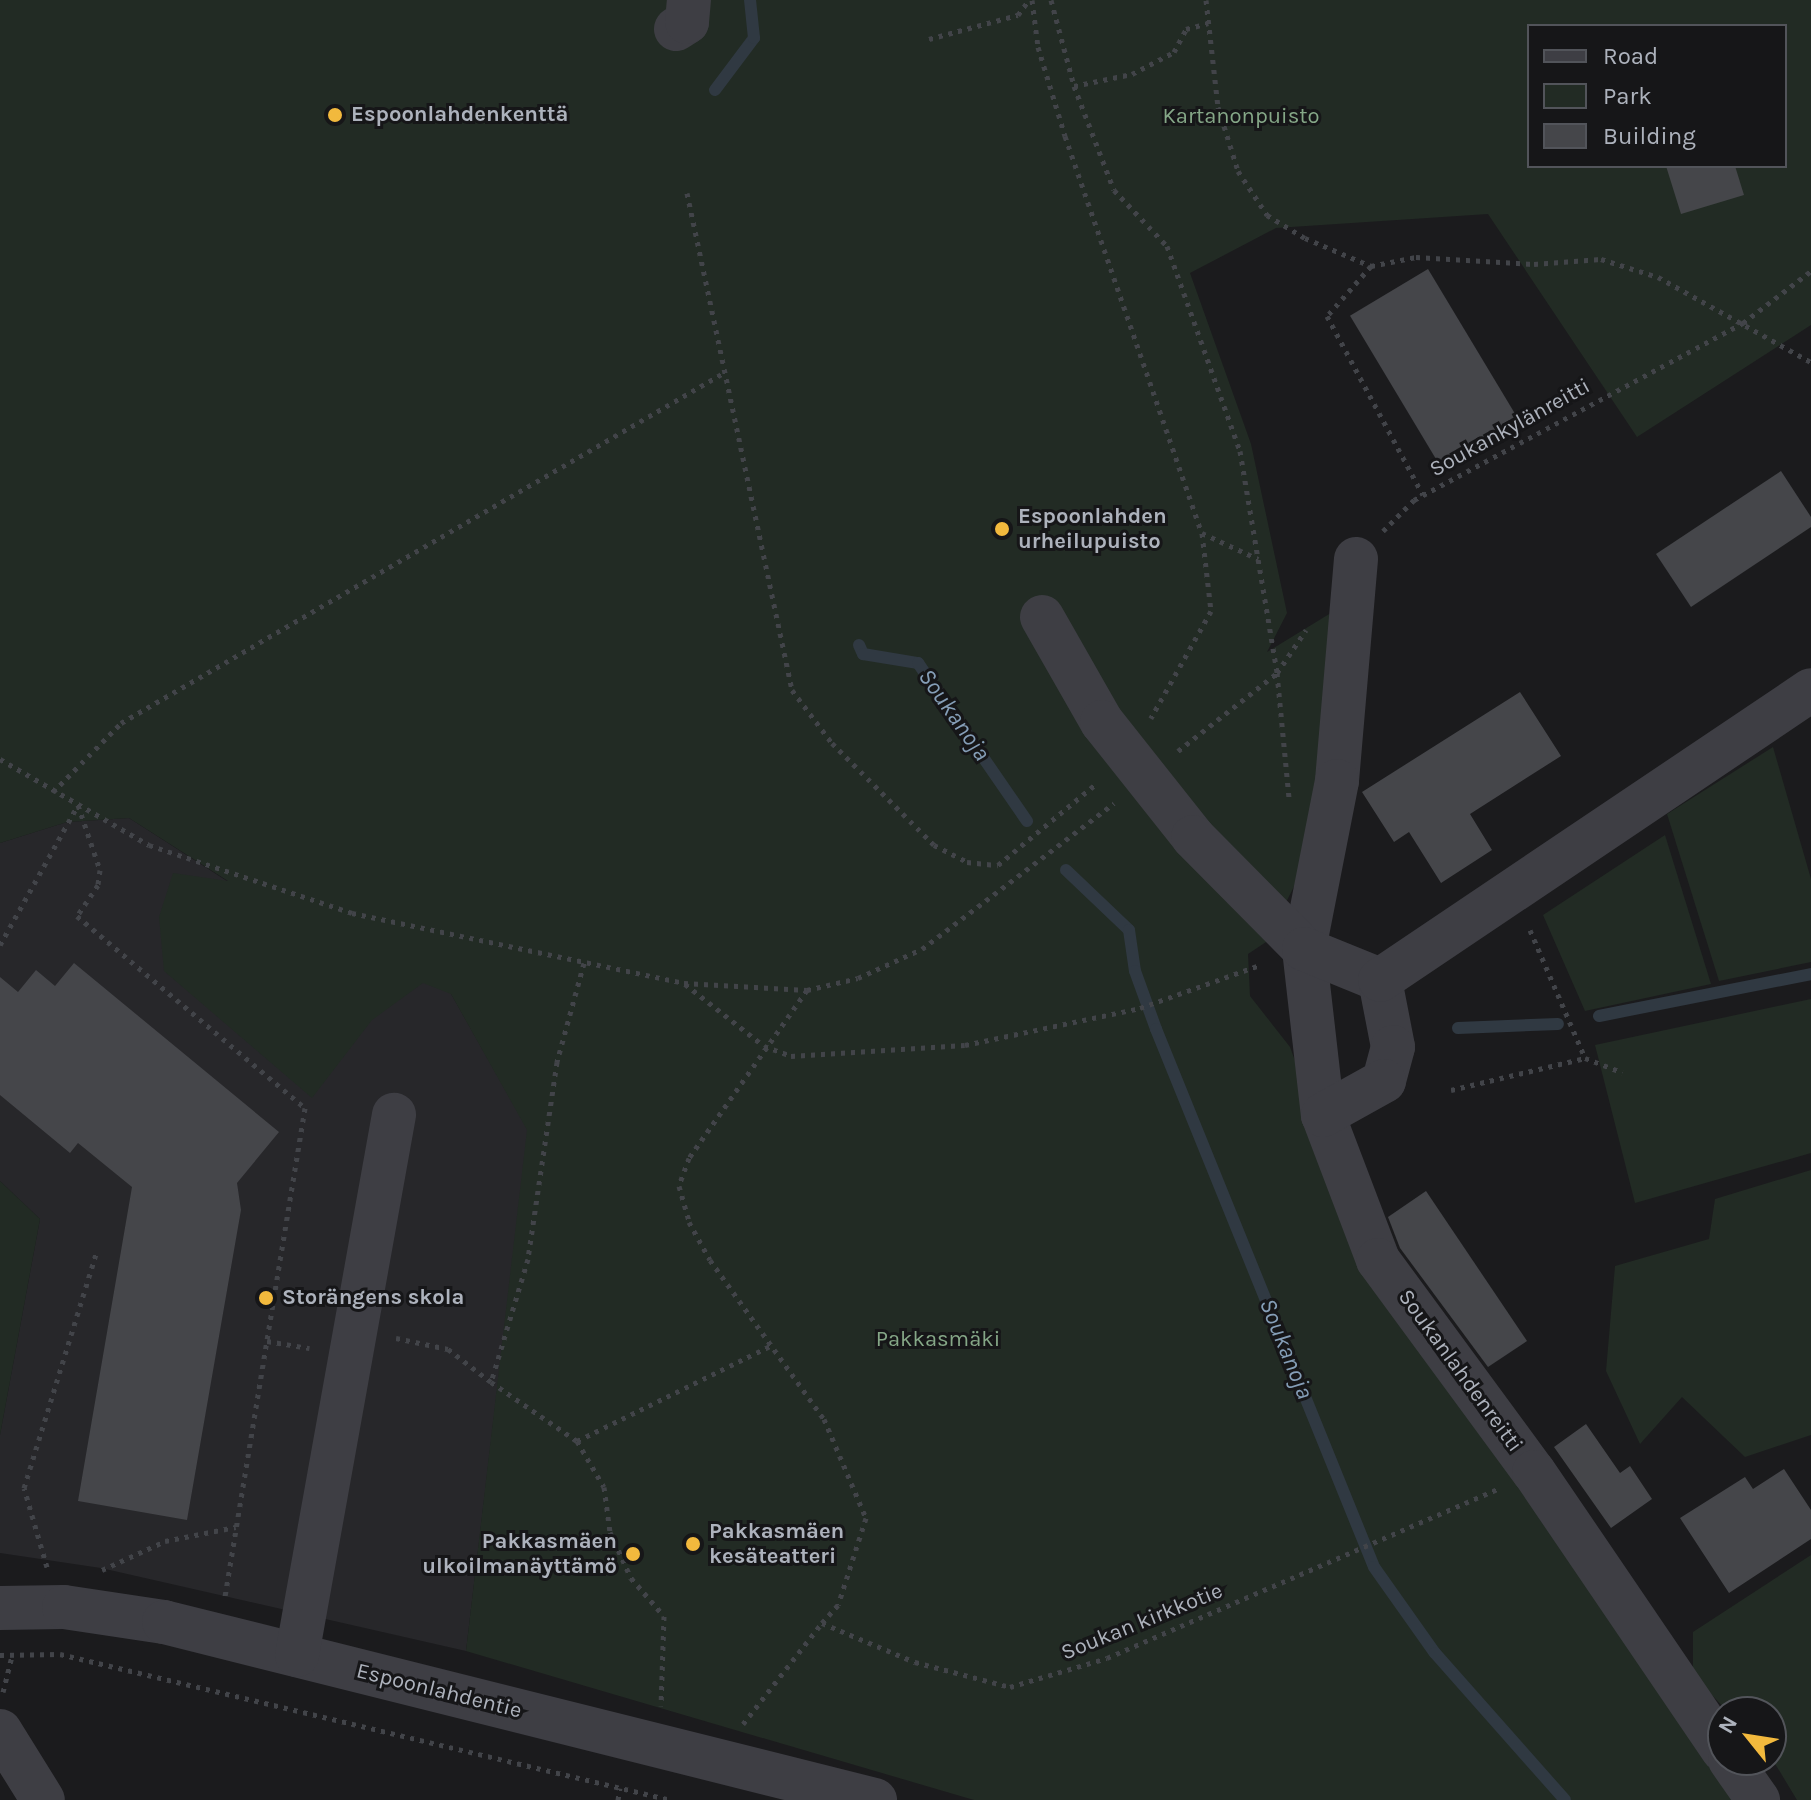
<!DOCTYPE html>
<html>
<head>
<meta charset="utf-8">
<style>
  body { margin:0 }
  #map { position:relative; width:1811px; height:1800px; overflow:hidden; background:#1b1b1d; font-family:Karla,sans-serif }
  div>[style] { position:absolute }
  .built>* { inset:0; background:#27272a }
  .green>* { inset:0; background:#222b24 }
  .stream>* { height:12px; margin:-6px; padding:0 6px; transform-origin:6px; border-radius:6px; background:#303942 }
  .building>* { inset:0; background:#45464a; transform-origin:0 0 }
  .path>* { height:5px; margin-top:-2.5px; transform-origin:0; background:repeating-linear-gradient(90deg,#424449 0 4px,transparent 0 10px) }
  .minor>* { height:44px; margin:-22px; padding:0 22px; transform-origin:22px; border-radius:22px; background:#3e3e44 }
  .dots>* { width:22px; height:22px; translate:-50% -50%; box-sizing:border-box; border:4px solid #161618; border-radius:50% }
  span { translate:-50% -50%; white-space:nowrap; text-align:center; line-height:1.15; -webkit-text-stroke:6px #161618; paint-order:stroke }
  .poi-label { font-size:22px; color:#adb2bc; font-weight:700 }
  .left { translate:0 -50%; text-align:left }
  .right { translate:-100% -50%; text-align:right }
  .park-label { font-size:22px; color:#85a787 }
  .street-label { font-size:22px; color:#adb2bc }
  .water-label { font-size:24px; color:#859eb7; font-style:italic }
  .legend { position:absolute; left:1527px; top:24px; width:260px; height:144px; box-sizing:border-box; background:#161618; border:2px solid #52545a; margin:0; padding:10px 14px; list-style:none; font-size:24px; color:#adb2bc }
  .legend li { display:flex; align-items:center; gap:16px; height:40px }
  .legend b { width:40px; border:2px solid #52545a }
  .north { position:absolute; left:1707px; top:1696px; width:80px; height:80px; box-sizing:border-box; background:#161618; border:2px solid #52545a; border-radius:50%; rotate:300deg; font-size:22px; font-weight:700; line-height:32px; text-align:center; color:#adb2bc }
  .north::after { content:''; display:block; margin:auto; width:28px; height:36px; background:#f2b93d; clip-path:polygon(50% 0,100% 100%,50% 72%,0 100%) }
</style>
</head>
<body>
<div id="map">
  <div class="built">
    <div style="clip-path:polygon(129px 818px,230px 883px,441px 976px,528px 1130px,466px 1651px,101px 1568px,0 1553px,0 1435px,40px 1219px,0 1181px,0 843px,67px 822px)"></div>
  </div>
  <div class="green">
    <div style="clip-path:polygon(evenodd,0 0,1811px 0,1811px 325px,1637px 437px,1488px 214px,1276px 228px,1190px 273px,1251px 444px,1287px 613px,1267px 652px,1339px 608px,1316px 843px,1266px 942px,1248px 954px,1250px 996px,1290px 1047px,1365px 1251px,1743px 1800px,974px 1800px,466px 1651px,527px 1130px,451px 994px,423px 983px,372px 1020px,312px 1098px,164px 971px,159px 917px,173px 873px,228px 881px,129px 818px,67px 822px,0 843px,0 0,1529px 26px,1785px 26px,1785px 166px,1529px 166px,1529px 26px)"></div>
    <div style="clip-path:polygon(1773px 747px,1811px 879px,1811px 962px,1719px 981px,1667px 814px)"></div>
    <div style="clip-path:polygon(1665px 835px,1711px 984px,1585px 1011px,1543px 915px)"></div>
    <div style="clip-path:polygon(1811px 999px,1811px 1153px,1635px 1203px,1595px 1045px)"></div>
    <div style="clip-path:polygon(1811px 1170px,1811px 1435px,1745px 1457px,1682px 1397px,1640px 1444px,1606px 1371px,1615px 1266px,1709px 1239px,1715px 1199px)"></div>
    <div style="clip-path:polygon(0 1181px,40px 1219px,0 1435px)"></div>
    <div style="clip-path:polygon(1811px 1555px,1811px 1800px,1797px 1800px,1771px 1757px,1771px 1712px,1728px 1712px,1693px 1675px,1693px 1632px)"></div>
  </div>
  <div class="stream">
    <div style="left:715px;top:90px;width:65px;rotate:-53.1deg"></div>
    <div style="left:754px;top:38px;width:38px;rotate:-96deg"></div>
    <div style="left:859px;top:645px;width:10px;rotate:66deg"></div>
    <div style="left:863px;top:654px;width:56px;rotate:9.3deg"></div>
    <div style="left:918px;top:663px;width:192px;rotate:55.4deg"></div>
    <div style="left:1066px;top:870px;width:87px;rotate:43.6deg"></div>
    <div style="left:1129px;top:930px;width:41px;rotate:81.7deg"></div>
    <div style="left:1135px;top:971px;width:62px;rotate:70.1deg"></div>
    <div style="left:1156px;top:1029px;width:580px;rotate:67.94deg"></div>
    <div style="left:1374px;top:1567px;width:105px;rotate:54.7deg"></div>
    <div style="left:1435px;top:1653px;width:196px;rotate:48.5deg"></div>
    <div style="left:1599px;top:1016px;width:216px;rotate:-11.2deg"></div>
    <div style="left:1458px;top:1028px;width:100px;rotate:-2.3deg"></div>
  </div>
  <div class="building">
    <div style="clip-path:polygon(1666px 166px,1735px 166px,1744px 195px,1681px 214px)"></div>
    <div style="left:1428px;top:269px;width:178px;height:91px;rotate:59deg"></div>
    <div style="clip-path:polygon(1781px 471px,1811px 517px,1811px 527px,1691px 607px,1656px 554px)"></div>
    <div style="clip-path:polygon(1520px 692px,1561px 756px,1470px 814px,1492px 850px,1441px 883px,1409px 832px,1394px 842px,1362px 792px)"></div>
    <div style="clip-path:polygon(74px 963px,279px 1132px,237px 1183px,241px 1210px,187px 1520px,78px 1501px,132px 1187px,78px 1143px,70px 1153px,0 1095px,0 977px,18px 992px,36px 970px,55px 986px)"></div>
    <div style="clip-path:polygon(1426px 1191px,1527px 1341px,1488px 1367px,1400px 1248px,1388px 1217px)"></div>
    <div style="clip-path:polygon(1586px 1424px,1620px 1473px,1630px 1466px,1652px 1499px,1611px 1528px,1554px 1447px)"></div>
    <div style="clip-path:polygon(1784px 1469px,1811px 1510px,1811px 1539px,1729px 1593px,1680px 1518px,1745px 1477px,1753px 1489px)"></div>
  </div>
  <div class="path">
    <div style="left:1032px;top:0;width:47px;rotate:82.7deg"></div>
    <div style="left:1038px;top:47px;width:93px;rotate:73.1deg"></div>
    <div style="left:1065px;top:136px;width:420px;rotate:71deg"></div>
    <div style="left:1202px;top:533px;width:79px;rotate:83.4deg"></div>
    <div style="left:1211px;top:611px;width:123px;rotate:119.3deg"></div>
    <div style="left:1051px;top:0;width:89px;rotate:75deg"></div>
    <div style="left:1074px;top:86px;width:111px;rotate:69deg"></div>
    <div style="left:1114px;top:190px;width:77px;rotate:46.6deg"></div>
    <div style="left:1167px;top:246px;width:218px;rotate:70.4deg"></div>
    <div style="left:1240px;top:451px;width:225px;rotate:80.5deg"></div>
    <div style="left:1277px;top:673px;width:126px;rotate:84.5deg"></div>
    <div style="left:1206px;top:0;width:108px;rotate:83.6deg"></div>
    <div style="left:1218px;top:107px;width:67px;rotate:72.6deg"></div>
    <div style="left:1238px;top:171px;width:53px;rotate:56.6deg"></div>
    <div style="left:1267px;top:215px;width:44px;rotate:31.2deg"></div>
    <div style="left:1305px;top:238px;width:72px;rotate:23deg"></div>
    <div style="left:1371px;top:266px;width:46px;rotate:-11.3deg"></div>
    <div style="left:1416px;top:257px;width:118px;rotate:3.4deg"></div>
    <div style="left:1534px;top:264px;width:67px;rotate:-4.3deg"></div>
    <div style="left:1601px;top:259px;width:60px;rotate:17.5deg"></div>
    <div style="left:1658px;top:277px;width:175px;rotate:29.1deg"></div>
    <div style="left:929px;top:39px;width:92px;rotate:-15.1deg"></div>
    <div style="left:1018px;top:15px;width:19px;rotate:-54deg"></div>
    <div style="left:1074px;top:86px;width:59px;rotate:-11.7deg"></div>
    <div style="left:1132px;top:74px;width:47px;rotate:-27.6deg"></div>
    <div style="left:1174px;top:52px;width:26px;rotate:-62deg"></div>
    <div style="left:1186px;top:29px;width:23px;rotate:-15deg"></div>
    <div style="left:687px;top:193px;width:508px;rotate:78.07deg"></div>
    <div style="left:792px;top:690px;width:66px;rotate:53deg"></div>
    <div style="left:832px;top:743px;width:144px;rotate:45deg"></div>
    <div style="left:934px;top:845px;width:37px;rotate:27deg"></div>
    <div style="left:967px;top:862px;width:31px;rotate:6deg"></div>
    <div style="left:998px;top:865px;width:129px;rotate:-39.6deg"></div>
    <div style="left:1371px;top:266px;width:67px;rotate:131.3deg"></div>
    <div style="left:1327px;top:316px;width:203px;rotate:61.8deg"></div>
    <div style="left:1383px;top:531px;width:44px;rotate:-45deg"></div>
    <div style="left:1414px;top:500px;width:374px;rotate:-28.3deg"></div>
    <div style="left:1743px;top:323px;width:86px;rotate:-37.4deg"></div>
    <div style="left:1202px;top:533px;width:62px;rotate:24.9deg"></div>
    <div style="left:1178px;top:751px;width:126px;rotate:-38.2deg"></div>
    <div style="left:1277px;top:673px;width:52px;rotate:-56deg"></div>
    <div style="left:0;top:759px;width:172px;rotate:30deg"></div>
    <div style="left:149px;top:845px;width:214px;rotate:18.5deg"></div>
    <div style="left:352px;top:913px;width:339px;rotate:11.9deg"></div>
    <div style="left:684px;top:983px;width:123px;rotate:3.3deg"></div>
    <div style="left:807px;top:990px;width:52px;rotate:-13.2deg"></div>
    <div style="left:858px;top:978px;width:70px;rotate:-24.4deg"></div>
    <div style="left:922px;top:949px;width:241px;rotate:-37.2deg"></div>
    <div style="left:53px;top:792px;width:97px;rotate:-45.4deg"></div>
    <div style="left:121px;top:723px;width:699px;rotate:-30.16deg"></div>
    <div style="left:78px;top:805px;width:69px;rotate:71.3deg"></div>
    <div style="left:100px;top:870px;width:15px;rotate:98deg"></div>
    <div style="left:98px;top:885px;width:37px;rotate:124deg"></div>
    <div style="left:77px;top:916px;width:298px;rotate:40.1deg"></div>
    <div style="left:305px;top:1108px;width:495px;rotate:99.3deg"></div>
    <div style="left:1530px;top:930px;width:139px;rotate:66.7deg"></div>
    <div style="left:1585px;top:1058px;width:40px;rotate:21deg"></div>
    <div style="left:0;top:945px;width:160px;rotate:-60.9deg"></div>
    <div style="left:584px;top:963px;width:103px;rotate:105.3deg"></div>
    <div style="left:557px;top:1062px;width:199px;rotate:98.4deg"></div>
    <div style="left:528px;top:1259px;width:128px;rotate:106.7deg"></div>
    <div style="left:491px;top:1382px;width:104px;rotate:34.5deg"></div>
    <div style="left:577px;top:1441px;width:53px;rotate:59.6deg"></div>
    <div style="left:604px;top:1487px;width:45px;rotate:82.4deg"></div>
    <div style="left:610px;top:1532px;width:51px;rotate:65.5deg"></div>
    <div style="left:631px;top:1578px;width:50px;rotate:49deg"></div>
    <div style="left:664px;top:1616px;width:90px;rotate:91.9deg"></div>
    <div style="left:685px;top:984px;width:100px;rotate:38.1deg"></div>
    <div style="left:764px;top:1046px;width:29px;rotate:20deg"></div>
    <div style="left:791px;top:1056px;width:174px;rotate:-3.6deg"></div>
    <div style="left:965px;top:1045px;width:179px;rotate:-11.9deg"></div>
    <div style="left:1140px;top:1008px;width:127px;rotate:-19.7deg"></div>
    <div style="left:807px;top:990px;width:205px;rotate:125.1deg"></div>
    <div style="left:689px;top:1158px;width:30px;rotate:110deg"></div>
    <div style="left:679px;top:1186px;width:37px;rotate:74deg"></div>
    <div style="left:689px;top:1222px;width:43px;rotate:61.1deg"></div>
    <div style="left:710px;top:1260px;width:196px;rotate:54.4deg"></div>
    <div style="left:824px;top:1419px;width:108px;rotate:67deg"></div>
    <div style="left:866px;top:1518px;width:91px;rotate:107.8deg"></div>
    <div style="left:838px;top:1605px;width:24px;rotate:132deg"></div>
    <div style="left:1451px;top:1090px;width:138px;rotate:-13.4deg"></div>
    <div style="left:396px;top:1338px;width:53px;rotate:11.9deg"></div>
    <div style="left:448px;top:1349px;width:54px;rotate:37.5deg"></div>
    <div style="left:267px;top:1341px;width:43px;rotate:9.5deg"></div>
    <div style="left:577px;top:1441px;width:217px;rotate:-26.2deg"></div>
    <div style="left:47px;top:1567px;width:82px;rotate:-106.2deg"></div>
    <div style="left:24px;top:1488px;width:245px;rotate:-72.9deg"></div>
    <div style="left:102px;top:1570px;width:69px;rotate:-24.7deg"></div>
    <div style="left:165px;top:1541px;width:72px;rotate:-11.2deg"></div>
    <div style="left:0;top:1655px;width:60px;rotate:-1deg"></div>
    <div style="left:60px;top:1654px;width:628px;rotate:13.44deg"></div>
    <div style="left:3px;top:1692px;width:38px;rotate:-76deg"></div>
    <div style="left:743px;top:1724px;width:128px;rotate:-52deg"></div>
    <div style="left:822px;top:1623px;width:101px;rotate:22.8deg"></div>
    <div style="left:915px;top:1662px;width:98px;rotate:14.7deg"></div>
    <div style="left:1010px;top:1687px;width:101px;rotate:-16.6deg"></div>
    <div style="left:1107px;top:1658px;width:425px;rotate:-23.4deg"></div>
    <div style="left:618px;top:1800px;width:12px;rotate:-81deg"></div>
  </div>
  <div class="minor">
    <div style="left:676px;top:29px;width:13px;rotate:-32deg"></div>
    <div style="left:687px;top:22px;width:22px;rotate:-85deg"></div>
    <div style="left:1356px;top:559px;width:223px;rotate:94.9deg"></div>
    <div style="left:1337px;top:781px;width:171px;rotate:101.1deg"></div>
    <div style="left:1304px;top:949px;width:167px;rotate:83.5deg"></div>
    <div style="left:1323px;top:1115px;width:155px;rotate:69.2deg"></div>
    <div style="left:1378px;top:1260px;width:263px;rotate:53.7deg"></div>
    <div style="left:1534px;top:1472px;width:336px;rotate:55.8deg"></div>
    <div style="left:1042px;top:617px;width:121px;rotate:60.3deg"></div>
    <div style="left:1102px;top:722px;width:147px;rotate:51.6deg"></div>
    <div style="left:1193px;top:837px;width:158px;rotate:45.3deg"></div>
    <div style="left:1304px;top:949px;width:82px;rotate:22.2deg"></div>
    <div style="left:1380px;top:980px;width:68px;rotate:79deg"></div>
    <div style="left:1393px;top:1047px;width:35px;rotate:105deg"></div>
    <div style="left:1384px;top:1081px;width:70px;rotate:150.9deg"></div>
    <div style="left:1380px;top:980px;width:519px;rotate:-33.93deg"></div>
    <div style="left:0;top:1608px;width:64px;rotate:-0.9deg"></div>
    <div style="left:64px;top:1607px;width:101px;rotate:8.5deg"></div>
    <div style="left:164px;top:1622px;width:733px;rotate:14.06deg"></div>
    <div style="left:297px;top:1655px;width:549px;rotate:-79.82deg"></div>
    <div style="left:0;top:1731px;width:81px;rotate:58.1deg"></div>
    <div style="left:1730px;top:1760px;width:49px;rotate:55deg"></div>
  </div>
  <div class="dots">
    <div style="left:335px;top:115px;background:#f2b93d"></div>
    <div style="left:1002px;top:529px;background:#f2b93d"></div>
    <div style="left:266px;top:1298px;background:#f2b93d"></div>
    <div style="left:693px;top:1544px;background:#f2b93d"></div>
    <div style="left:633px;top:1554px;background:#f2b93d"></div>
  </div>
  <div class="poi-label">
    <span class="left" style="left:351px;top:115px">Espoonlahdenkenttä</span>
    <span class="left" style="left:1018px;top:529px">Espoonlahden<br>urheilupuisto</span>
    <span class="left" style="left:282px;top:1298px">Storängens skola</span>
    <span class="left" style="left:709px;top:1544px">Pakkasmäen<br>kesäteatteri</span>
    <span class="right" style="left:617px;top:1554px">Pakkasmäen<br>ulkoilmanäyttämö</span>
  </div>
  <div class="park-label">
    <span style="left:1241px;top:117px">Kartanonpuisto</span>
    <span style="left:938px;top:1340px">Pakkasmäki</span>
  </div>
  <div class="street-label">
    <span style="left:1510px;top:428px;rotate:-29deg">Soukankylänreitti</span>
    <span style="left:1460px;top:1371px;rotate:54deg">Soukanlahdenreitti</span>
    <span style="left:1142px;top:1622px;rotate:-22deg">Soukan kirkkotie</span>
    <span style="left:439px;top:1691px;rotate:14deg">Espoonlahdentie</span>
  </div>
  <div class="water-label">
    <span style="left:954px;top:715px;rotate:55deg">Soukanoja</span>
    <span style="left:1286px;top:1349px;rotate:68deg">Soukanoja</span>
  </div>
  <ul class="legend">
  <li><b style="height:10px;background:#3e3e44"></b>Road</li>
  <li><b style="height:22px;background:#222b24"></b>Park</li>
  <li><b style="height:22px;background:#45464a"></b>Building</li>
  </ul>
  <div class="north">N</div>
</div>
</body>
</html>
